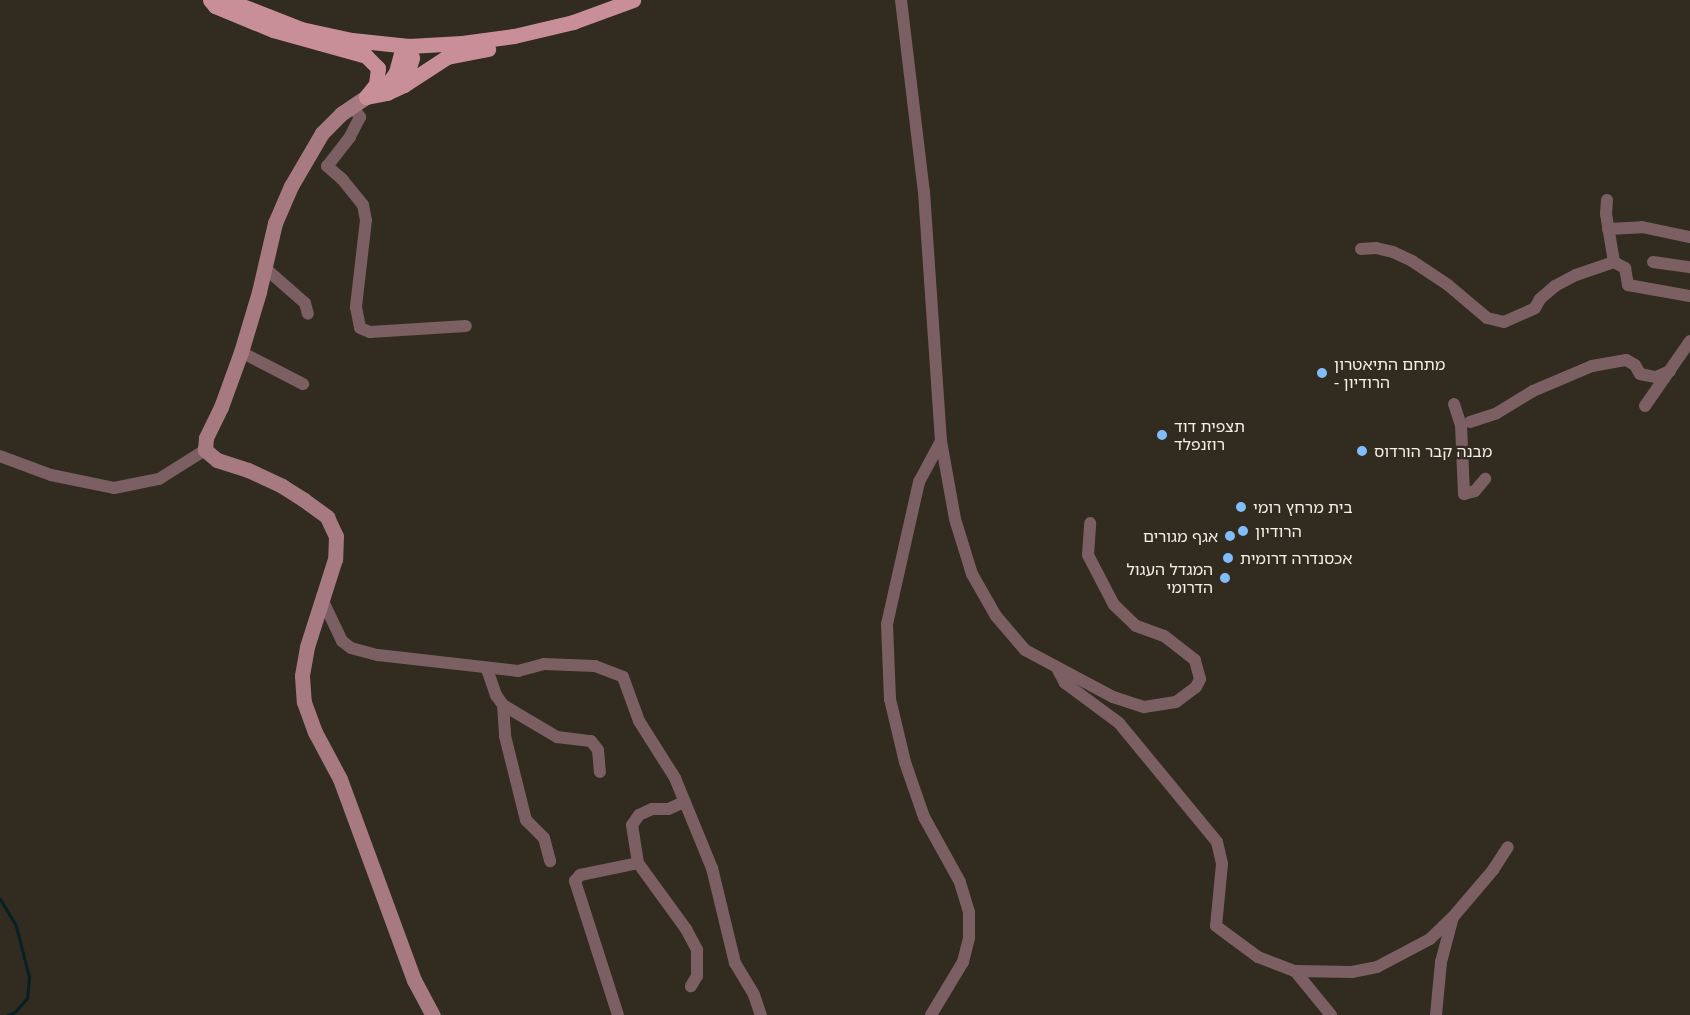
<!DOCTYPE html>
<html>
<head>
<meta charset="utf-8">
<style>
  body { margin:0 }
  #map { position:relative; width:1690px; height:1015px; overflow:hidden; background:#312b20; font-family:Georgia,"Noto Sans Hebrew",serif }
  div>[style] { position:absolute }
  .stream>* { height:3px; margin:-1.5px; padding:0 1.5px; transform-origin:1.5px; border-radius:1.5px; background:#062125 }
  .minor>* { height:12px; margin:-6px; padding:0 6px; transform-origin:6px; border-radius:6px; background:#7b5f62 }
  .secondary>* { height:15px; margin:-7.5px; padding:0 7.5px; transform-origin:7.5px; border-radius:7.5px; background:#a77a81 }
  .primary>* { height:15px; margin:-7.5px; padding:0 7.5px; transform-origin:7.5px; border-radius:7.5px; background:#c98f98 }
  .dots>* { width:16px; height:16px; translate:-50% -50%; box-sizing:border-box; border:3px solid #312b20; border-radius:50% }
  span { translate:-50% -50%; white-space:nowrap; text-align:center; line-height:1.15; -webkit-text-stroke:4.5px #312b20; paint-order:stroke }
  .poi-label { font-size:16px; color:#f3efe7 }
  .left { translate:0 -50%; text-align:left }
  .right { translate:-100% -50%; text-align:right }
</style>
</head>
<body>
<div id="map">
  <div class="stream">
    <div style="left:0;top:899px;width:31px;rotate:59deg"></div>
    <div style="left:16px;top:926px;width:53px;rotate:75.7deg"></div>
    <div style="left:29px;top:977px;width:21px;rotate:95deg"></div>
    <div style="left:27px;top:998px;width:18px;rotate:131deg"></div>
    <div style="left:15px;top:1012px;width:8px;rotate:157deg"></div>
  </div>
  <div class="minor">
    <div style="left:901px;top:0;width:193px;rotate:83.2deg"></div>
    <div style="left:924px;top:192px;width:250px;rotate:86.1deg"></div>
    <div style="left:941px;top:441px;width:79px;rotate:79.8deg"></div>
    <div style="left:955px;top:519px;width:58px;rotate:72.8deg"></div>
    <div style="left:972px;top:574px;width:48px;rotate:60.3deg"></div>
    <div style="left:996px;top:616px;width:45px;rotate:49.5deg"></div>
    <div style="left:1025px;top:650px;width:100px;rotate:28.1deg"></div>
    <div style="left:1113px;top:697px;width:33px;rotate:18deg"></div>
    <div style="left:1144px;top:707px;width:32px;rotate:-9deg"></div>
    <div style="left:1176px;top:702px;width:25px;rotate:-37deg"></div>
    <div style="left:1196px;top:687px;width:9px;rotate:-63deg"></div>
    <div style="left:1200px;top:679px;width:20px;rotate:-105deg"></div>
    <div style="left:1195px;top:660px;width:39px;rotate:-142deg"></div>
    <div style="left:1164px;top:636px;width:30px;rotate:-160deg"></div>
    <div style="left:1136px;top:626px;width:30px;rotate:-136deg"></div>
    <div style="left:1114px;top:605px;width:56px;rotate:-117.5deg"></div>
    <div style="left:1088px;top:555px;width:32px;rotate:-86deg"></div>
    <div style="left:352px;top:106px;width:14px;rotate:54deg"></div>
    <div style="left:360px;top:117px;width:22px;rotate:117deg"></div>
    <div style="left:350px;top:137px;width:37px;rotate:128deg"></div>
    <div style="left:327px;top:166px;width:20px;rotate:41deg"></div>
    <div style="left:342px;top:179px;width:33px;rotate:51deg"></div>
    <div style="left:363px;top:205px;width:15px;rotate:79deg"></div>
    <div style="left:366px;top:220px;width:88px;rotate:96.6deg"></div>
    <div style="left:356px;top:307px;width:21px;rotate:79deg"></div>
    <div style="left:360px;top:328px;width:11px;rotate:22deg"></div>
    <div style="left:370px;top:332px;width:96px;rotate:-3.6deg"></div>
    <div style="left:1607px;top:200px;width:14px;rotate:94deg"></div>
    <div style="left:1606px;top:214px;width:49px;rotate:80.5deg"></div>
    <div style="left:1608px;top:229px;width:34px;rotate:-3deg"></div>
    <div style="left:1642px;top:227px;width:49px;rotate:11.8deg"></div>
    <div style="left:1361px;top:249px;width:15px;rotate:-4deg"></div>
    <div style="left:1376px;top:248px;width:17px;rotate:13deg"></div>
    <div style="left:1393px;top:252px;width:21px;rotate:25deg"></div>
    <div style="left:1412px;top:261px;width:43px;rotate:33.7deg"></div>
    <div style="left:1448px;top:285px;width:51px;rotate:40.2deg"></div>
    <div style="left:1487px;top:318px;width:17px;rotate:13deg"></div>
    <div style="left:1504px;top:322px;width:34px;rotate:-24deg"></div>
    <div style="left:1535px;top:308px;width:10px;rotate:-61deg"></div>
    <div style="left:1540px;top:299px;width:20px;rotate:-41deg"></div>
    <div style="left:1555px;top:286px;width:24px;rotate:-28deg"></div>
    <div style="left:1576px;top:275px;width:40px;rotate:-18.9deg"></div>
    <div style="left:1614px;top:262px;width:13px;rotate:29deg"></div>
    <div style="left:1625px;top:268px;width:17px;rotate:80deg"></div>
    <div style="left:1628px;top:285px;width:63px;rotate:10.1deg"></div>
    <div style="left:1653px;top:262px;width:37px;rotate:8deg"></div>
    <div style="left:265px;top:268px;width:53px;rotate:41.2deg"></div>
    <div style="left:305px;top:303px;width:11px;rotate:75deg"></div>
    <div style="left:241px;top:352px;width:70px;rotate:27.3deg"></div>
    <div style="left:1454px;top:404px;width:22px;rotate:72deg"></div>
    <div style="left:1461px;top:425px;width:69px;rotate:87.5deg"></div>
    <div style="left:1464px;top:494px;width:11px;rotate:-15deg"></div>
    <div style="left:1475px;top:491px;width:16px;rotate:-50deg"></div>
    <div style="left:1645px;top:406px;width:79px;rotate:-55.3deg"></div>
    <div style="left:1470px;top:422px;width:28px;rotate:-18deg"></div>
    <div style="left:1497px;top:413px;width:42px;rotate:-31.4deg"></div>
    <div style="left:1533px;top:391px;width:64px;rotate:-23deg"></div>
    <div style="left:1592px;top:366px;width:35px;rotate:-10deg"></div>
    <div style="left:1626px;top:360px;width:10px;rotate:29deg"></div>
    <div style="left:1635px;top:365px;width:10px;rotate:61deg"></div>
    <div style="left:1640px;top:374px;width:16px;rotate:11deg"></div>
    <div style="left:1656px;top:377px;width:15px;rotate:-23deg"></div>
    <div style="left:0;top:456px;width:54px;rotate:20.4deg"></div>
    <div style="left:51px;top:475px;width:64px;rotate:11.7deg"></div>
    <div style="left:114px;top:488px;width:46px;rotate:-11.3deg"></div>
    <div style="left:159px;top:479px;width:54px;rotate:-32.2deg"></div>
    <div style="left:323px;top:601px;width:44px;rotate:64.6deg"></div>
    <div style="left:342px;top:641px;width:11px;rotate:38deg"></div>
    <div style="left:351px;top:648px;width:28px;rotate:15deg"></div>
    <div style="left:378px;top:655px;width:141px;rotate:6.5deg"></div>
    <div style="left:518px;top:671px;width:27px;rotate:-15deg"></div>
    <div style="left:544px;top:664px;width:51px;rotate:2.2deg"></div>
    <div style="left:595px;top:666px;width:30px;rotate:21deg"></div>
    <div style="left:623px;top:677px;width:47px;rotate:70deg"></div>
    <div style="left:639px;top:721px;width:67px;rotate:57.7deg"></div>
    <div style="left:675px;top:778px;width:97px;rotate:67.7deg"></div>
    <div style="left:712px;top:868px;width:98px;rotate:76.4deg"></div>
    <div style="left:735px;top:963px;width:37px;rotate:59deg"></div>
    <div style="left:754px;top:995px;width:21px;rotate:71deg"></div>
    <div style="left:487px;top:669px;width:28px;rotate:71deg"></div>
    <div style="left:496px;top:695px;width:12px;rotate:55deg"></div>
    <div style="left:503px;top:705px;width:63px;rotate:30.7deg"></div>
    <div style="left:557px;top:737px;width:34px;rotate:7deg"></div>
    <div style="left:591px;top:741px;width:11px;rotate:52deg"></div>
    <div style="left:598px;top:750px;width:22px;rotate:85deg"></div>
    <div style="left:1058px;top:670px;width:15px;rotate:62deg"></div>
    <div style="left:1065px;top:683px;width:67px;rotate:36.5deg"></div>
    <div style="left:1119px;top:723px;width:154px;rotate:50.5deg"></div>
    <div style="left:1217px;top:842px;width:23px;rotate:77deg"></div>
    <div style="left:1222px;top:864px;width:62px;rotate:95.5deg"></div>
    <div style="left:1216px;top:926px;width:52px;rotate:36.4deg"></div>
    <div style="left:1258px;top:957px;width:40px;rotate:21deg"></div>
    <div style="left:1295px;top:971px;width:57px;rotate:50.7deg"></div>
    <div style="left:503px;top:705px;width:31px;rotate:86deg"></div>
    <div style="left:505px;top:736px;width:87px;rotate:76deg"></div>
    <div style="left:526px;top:820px;width:25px;rotate:45deg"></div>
    <div style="left:544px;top:838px;width:24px;rotate:75deg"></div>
    <div style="left:684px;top:802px;width:17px;rotate:156deg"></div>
    <div style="left:668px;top:809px;width:16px;rotate:180deg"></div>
    <div style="left:652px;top:809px;width:14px;rotate:155deg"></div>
    <div style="left:639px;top:815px;width:12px;rotate:125deg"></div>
    <div style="left:632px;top:825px;width:38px;rotate:81deg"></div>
    <div style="left:638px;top:863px;width:82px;rotate:54deg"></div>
    <div style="left:686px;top:929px;width:24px;rotate:62deg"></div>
    <div style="left:697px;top:950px;width:26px;rotate:90deg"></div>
    <div style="left:697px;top:976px;width:12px;rotate:121deg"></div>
    <div style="left:1295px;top:971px;width:57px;rotate:1deg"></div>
    <div style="left:1352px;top:972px;width:25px;rotate:-11deg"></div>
    <div style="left:1377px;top:967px;width:60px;rotate:-27.8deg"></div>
    <div style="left:1430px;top:939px;width:30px;rotate:-44deg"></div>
    <div style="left:618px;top:1015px;width:141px;rotate:-107.8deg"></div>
    <div style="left:575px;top:881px;width:8px;rotate:-50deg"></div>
    <div style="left:580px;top:875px;width:59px;rotate:-11.7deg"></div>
    <div style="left:931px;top:1015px;width:62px;rotate:-58.9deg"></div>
    <div style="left:963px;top:962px;width:25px;rotate:-76deg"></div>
    <div style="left:969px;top:938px;width:26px;rotate:-90deg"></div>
    <div style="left:969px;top:912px;width:31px;rotate:-107deg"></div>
    <div style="left:960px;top:882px;width:74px;rotate:-119deg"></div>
    <div style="left:924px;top:817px;width:58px;rotate:-109.1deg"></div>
    <div style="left:905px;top:762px;width:65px;rotate:-103.4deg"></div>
    <div style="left:890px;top:699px;width:75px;rotate:-92.3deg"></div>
    <div style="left:887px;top:624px;width:146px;rotate:-77.3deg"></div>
    <div style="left:919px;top:482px;width:47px;rotate:-61.8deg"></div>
    <div style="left:1436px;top:1015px;width:53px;rotate:-84.6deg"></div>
    <div style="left:1441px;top:962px;width:47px;rotate:-75.1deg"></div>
    <div style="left:1453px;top:917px;width:62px;rotate:-49.6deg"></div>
    <div style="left:1493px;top:870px;width:27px;rotate:-57deg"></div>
  </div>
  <div class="secondary">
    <div style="left:366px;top:97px;width:30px;rotate:146deg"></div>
    <div style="left:341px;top:114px;width:27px;rotate:135deg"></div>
    <div style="left:322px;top:133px;width:61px;rotate:120.3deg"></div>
    <div style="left:291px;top:186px;width:40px;rotate:113.4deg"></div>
    <div style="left:275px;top:223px;width:71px;rotate:103.1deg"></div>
    <div style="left:259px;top:292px;width:63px;rotate:106.7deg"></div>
    <div style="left:241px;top:352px;width:59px;rotate:110deg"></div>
    <div style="left:221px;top:407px;width:34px;rotate:116deg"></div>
    <div style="left:206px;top:438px;width:12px;rotate:95deg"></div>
    <div style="left:205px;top:450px;width:16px;rotate:40deg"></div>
    <div style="left:217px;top:460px;width:33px;rotate:18deg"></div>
    <div style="left:248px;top:470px;width:38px;rotate:25deg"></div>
    <div style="left:282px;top:486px;width:26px;rotate:32deg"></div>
    <div style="left:304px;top:500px;width:29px;rotate:36deg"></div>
    <div style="left:327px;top:517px;width:21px;rotate:65deg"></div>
    <div style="left:336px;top:536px;width:23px;rotate:92deg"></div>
    <div style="left:335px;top:559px;width:92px;rotate:107.7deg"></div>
    <div style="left:307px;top:647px;width:29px;rotate:100deg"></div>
    <div style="left:302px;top:676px;width:26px;rotate:86deg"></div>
    <div style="left:304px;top:702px;width:32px;rotate:70deg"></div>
    <div style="left:315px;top:732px;width:53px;rotate:62deg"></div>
    <div style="left:340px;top:779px;width:214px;rotate:69.8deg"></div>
    <div style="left:414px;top:980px;width:40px;rotate:62deg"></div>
  </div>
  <div class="primary">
    <div style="left:210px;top:0;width:8px;rotate:50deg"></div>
    <div style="left:215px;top:6px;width:63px;rotate:22.5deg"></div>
    <div style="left:273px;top:30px;width:97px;rotate:15.6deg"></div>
    <div style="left:366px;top:56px;width:17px;rotate:45deg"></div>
    <div style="left:378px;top:68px;width:16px;rotate:97deg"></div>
    <div style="left:376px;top:84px;width:16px;rotate:128deg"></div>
    <div style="left:227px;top:0;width:79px;rotate:21.4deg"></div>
    <div style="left:301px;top:29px;width:52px;rotate:12.2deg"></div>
    <div style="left:352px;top:40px;width:57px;rotate:6deg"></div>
    <div style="left:409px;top:46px;width:53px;rotate:-3.2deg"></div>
    <div style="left:462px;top:43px;width:52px;rotate:-7.7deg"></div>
    <div style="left:514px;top:36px;width:61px;rotate:-13.3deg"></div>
    <div style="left:573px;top:22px;width:64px;rotate:-20.1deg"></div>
    <div style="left:409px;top:46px;width:12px;rotate:76deg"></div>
    <div style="left:412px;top:58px;width:28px;rotate:107deg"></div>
    <div style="left:404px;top:85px;width:19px;rotate:155deg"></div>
    <div style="left:387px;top:93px;width:21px;rotate:169deg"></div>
    <div style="left:366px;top:97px;width:29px;rotate:-34deg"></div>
    <div style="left:390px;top:81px;width:11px;rotate:-56deg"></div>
    <div style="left:396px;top:72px;width:20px;rotate:-75deg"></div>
    <div style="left:401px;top:53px;width:11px;rotate:-41deg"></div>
    <div style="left:404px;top:85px;width:51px;rotate:-33.1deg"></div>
    <div style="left:447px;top:57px;width:42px;rotate:-11deg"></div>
  </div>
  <div class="dots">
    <div style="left:1322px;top:373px;background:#81bdfa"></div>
    <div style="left:1162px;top:435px;background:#81bdfa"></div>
    <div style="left:1362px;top:451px;background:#81bdfa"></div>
    <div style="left:1241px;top:507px;background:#81bdfa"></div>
    <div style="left:1243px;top:531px;background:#81bdfa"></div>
    <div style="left:1230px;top:536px;background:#81bdfa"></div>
    <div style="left:1228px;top:558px;background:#81bdfa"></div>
    <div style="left:1225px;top:578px;background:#81bdfa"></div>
  </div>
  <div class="poi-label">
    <span class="left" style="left:1334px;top:373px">מתחם התיאטרון<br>- הרודיון</span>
    <span class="left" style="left:1174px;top:435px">תצפית דוד<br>רוזנפלד</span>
    <span class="left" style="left:1374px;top:451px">מבנה קבר הורדוס</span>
    <span class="left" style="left:1253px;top:507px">בית מרחץ רומי</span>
    <span class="left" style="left:1255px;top:531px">הרודיון</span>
    <span class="right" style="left:1218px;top:536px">אגף מגורים</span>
    <span class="left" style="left:1240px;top:558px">אכסנדרה דרומית</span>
    <span class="right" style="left:1213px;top:578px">המגדל העגול<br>הדרומי</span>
  </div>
</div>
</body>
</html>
